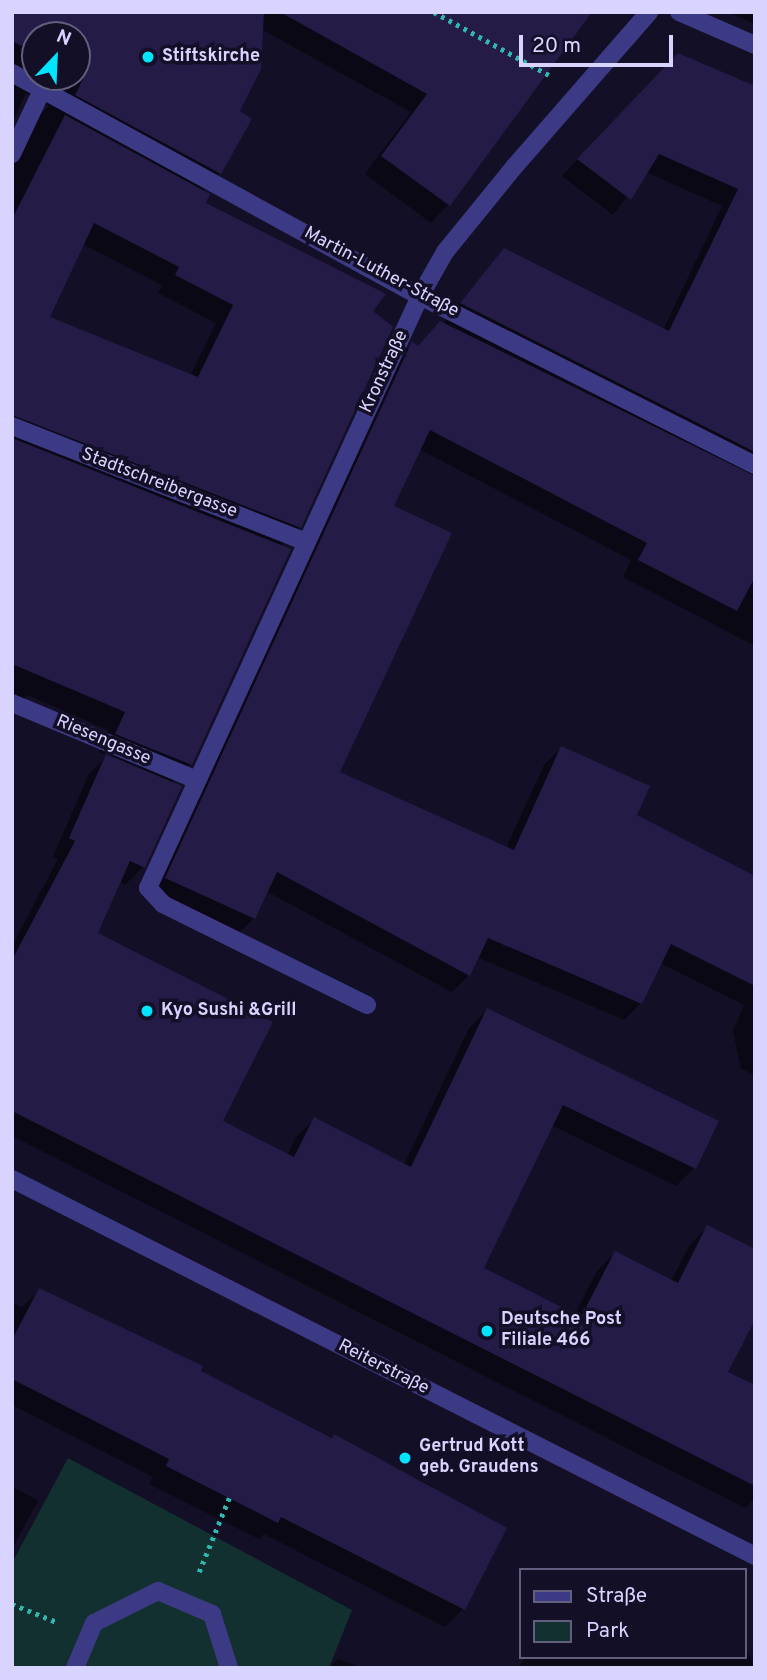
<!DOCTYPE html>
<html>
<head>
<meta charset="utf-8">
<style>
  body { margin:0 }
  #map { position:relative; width:767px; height:1680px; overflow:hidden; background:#130f26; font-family:Overpass,sans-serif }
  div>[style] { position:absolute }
  .green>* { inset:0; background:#12302f }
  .shadow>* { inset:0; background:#0007 }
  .building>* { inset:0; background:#241b47 }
  .path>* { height:4.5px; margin-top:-2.25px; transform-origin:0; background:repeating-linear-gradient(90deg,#2fb8b0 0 3.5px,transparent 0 8.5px) }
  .minor>* { height:18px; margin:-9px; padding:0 9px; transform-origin:9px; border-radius:9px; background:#3d3a85 }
  .dots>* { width:19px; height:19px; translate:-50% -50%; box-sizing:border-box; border:4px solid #130f26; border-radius:50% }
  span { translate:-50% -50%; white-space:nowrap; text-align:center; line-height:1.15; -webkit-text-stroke:7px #130f26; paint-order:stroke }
  .poi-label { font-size:18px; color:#d9d4ff; font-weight:700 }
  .left { translate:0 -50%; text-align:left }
  .street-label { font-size:18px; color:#d9d4ff }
  .frame { position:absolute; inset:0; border:14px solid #d9d4ff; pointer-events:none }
  .legend { position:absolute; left:519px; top:1568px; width:228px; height:91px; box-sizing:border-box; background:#130f26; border:2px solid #625e7d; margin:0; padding:9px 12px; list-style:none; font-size:21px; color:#d9d4ff }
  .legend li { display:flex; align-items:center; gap:14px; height:35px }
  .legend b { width:35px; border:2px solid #625e7d }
  .north { position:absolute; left:21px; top:21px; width:70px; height:70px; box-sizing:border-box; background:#130f26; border:2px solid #625e7d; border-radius:50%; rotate:23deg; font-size:19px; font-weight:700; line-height:28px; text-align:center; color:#d9d4ff }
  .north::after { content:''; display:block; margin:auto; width:24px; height:32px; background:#00e5ff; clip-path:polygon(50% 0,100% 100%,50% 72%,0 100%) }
  .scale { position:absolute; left:519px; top:35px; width:154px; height:32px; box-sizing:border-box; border:4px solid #d9d4ff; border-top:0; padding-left:9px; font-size:21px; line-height:24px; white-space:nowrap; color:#d9d4ff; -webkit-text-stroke:5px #130f26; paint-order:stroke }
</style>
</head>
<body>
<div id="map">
  <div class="green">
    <div style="clip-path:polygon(68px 1458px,352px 1610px,329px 1668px,12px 1668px,12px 1563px)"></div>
  </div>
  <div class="shadow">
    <div style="clip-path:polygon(evenodd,12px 12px,588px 12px,448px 205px,431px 223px,365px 174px,411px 112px,261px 29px,220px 173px,202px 192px,203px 204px,371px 311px,300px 527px,280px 546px,190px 764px,171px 783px,180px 787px,143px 867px,125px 885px,119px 882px,96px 933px,220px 1122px,287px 1156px,296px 1137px,314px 1119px,404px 1165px,469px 1028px,487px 1010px,694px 1168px,676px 1186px,551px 1125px,481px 1269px,574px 1316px,597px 1271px,615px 1253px,671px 1281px,690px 1245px,707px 1227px,726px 1373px,755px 1387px,755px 1499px,745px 1508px,12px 1136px,12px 946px,58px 859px,53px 856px,89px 774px,108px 755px,99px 752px,108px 730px,27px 695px,12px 710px,12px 163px,30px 125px,49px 106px,26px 93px,12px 123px,12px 12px,35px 35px,77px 35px,77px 77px,35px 77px,35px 35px,12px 12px,82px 244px,162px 285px,158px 293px,216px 323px,190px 376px,47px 318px,82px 244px)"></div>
    <div style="clip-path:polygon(755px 12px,755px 24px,732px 14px,733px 12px)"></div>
    <div style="clip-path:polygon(661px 72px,755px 89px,755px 646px,623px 577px,631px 560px,419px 449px,392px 507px,338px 772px,506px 848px,544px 765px,561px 748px,635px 815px,755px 878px,755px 1075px,741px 1069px,733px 1031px,744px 1005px,660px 963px,641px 1003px,624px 1020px,477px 957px,469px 975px,452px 992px,266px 891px,254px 918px,237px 935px,150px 895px,395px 360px,412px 344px,417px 348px,443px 323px,504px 250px,663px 330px,722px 206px,646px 172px,613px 215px,562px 176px)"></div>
    <div style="clip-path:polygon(40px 1290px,201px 1367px,198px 1372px,434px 1487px,432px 1492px,504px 1529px,463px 1609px,445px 1627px,264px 1534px,259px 1539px,149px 1484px,153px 1477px,12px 1405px,12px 1302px,22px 1307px)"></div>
    <div style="clip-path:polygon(12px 1487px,38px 1500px,12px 1549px)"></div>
    <div style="clip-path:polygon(745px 1647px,755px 1668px,519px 1668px,525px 1657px,744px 1657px)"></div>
    <div style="clip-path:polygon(338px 1659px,363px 1668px,329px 1668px)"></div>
  </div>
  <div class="building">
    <div style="clip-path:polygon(12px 12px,264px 12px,261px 69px,240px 111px,252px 119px,221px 174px,75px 95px,83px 79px,77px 75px,77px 35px,35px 35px,35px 53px,12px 41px)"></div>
    <div style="clip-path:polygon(280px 12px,592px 12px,450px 206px,381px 156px,427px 94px)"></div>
    <div style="clip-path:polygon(678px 53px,755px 86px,755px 452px,460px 303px,504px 248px,669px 331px,738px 189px,659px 154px,631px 200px,577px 159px)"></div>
    <div style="clip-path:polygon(evenodd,65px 115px,210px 194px,206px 203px,386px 294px,373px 311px,393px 327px,301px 528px,12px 415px,12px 219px,65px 115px,94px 223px,179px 267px,175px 275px,233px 305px,198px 377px,50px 317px,94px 223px)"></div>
    <div style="clip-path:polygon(440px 321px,755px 476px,755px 577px,737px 611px,638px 560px,647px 543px,430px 430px,394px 506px,452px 533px,340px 772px,514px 850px,561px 746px,650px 786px,637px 815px,755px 876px,755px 986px,671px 944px,642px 1004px,488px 938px,470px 976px,277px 872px,255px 919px,165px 878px,412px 341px,418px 346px)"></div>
    <div style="clip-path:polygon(12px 438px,291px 549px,192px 765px,115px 734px,125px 712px,12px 664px)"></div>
    <div style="clip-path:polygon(106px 754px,182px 786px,145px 868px,130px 861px,98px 933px,273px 1022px,223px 1121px,294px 1157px,314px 1117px,411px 1167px,487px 1008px,719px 1121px,696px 1169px,563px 1105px,484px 1268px,581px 1317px,615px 1251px,678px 1283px,707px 1225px,755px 1249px,755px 1320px,728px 1372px,755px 1385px,755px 1486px,12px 1111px,12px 960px,75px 841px,69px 838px)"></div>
    <div style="clip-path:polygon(39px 1288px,203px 1366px,201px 1371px,332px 1438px,334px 1434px,507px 1528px,465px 1610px,281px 1517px,278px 1523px,229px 1498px,166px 1466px,169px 1459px,12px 1379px,12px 1340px)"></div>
  </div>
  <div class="path">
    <div style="left:434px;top:12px;width:131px;rotate:28.7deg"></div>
    <div style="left:199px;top:1572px;width:80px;rotate:-67.9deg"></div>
    <div style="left:12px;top:1604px;width:48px;rotate:21.8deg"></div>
  </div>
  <div class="minor">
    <div style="left:679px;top:12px;width:83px;rotate:23.5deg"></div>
    <div style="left:12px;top:73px;width:465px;rotate:28.7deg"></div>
    <div style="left:420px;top:296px;width:375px;rotate:26.8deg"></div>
    <div style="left:12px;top:154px;width:73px;rotate:-64.8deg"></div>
    <div style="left:12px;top:426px;width:316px;rotate:21.5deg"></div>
    <div style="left:12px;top:703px;width:198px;rotate:22.6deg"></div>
    <div style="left:367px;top:1005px;width:228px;rotate:-153.7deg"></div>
    <div style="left:163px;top:904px;width:22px;rotate:-133deg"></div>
    <div style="left:148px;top:888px;width:651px;rotate:-65.32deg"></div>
    <div style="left:420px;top:296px;width:51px;rotate:-60.4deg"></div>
    <div style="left:445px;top:252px;width:109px;rotate:-50.9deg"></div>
    <div style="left:514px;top:167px;width:206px;rotate:-48.9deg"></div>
    <div style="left:12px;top:1179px;width:833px;rotate:26.9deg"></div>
    <div style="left:75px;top:1668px;width:49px;rotate:-67.1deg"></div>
    <div style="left:94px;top:1623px;width:72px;rotate:-26.6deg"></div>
    <div style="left:158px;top:1591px;width:59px;rotate:23.1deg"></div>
    <div style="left:212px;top:1614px;width:57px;rotate:72.5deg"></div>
  </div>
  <div class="dots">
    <div style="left:148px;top:57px;background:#00e5ff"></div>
    <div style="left:147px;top:1011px;background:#00e5ff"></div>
    <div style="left:487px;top:1331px;background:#00e5ff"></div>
    <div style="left:405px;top:1458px;background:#00e5ff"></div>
  </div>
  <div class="poi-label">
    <span class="left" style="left:162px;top:57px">Stiftskirche</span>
    <span class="left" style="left:161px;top:1011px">Kyo Sushi &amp;Grill</span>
    <span class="left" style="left:501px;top:1331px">Deutsche Post<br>Filiale 466</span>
    <span class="left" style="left:419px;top:1458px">Gertrud Kott<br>geb. Graudens</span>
  </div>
  <div class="street-label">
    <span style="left:381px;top:273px;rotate:28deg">Martin-Luther-Straße</span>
    <span style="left:385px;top:372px;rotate:-65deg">Kronstraße</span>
    <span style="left:159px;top:484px;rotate:21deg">Stadtschreibergasse</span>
    <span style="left:103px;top:741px;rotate:23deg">Riesengasse</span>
    <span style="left:383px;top:1368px;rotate:27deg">Reiterstraße</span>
  </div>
  <div class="frame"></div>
  <ul class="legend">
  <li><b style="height:9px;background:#3d3a85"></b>Straße</li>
  <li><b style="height:19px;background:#12302f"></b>Park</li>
  </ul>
  <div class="north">N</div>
  <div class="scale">20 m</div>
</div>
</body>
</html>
